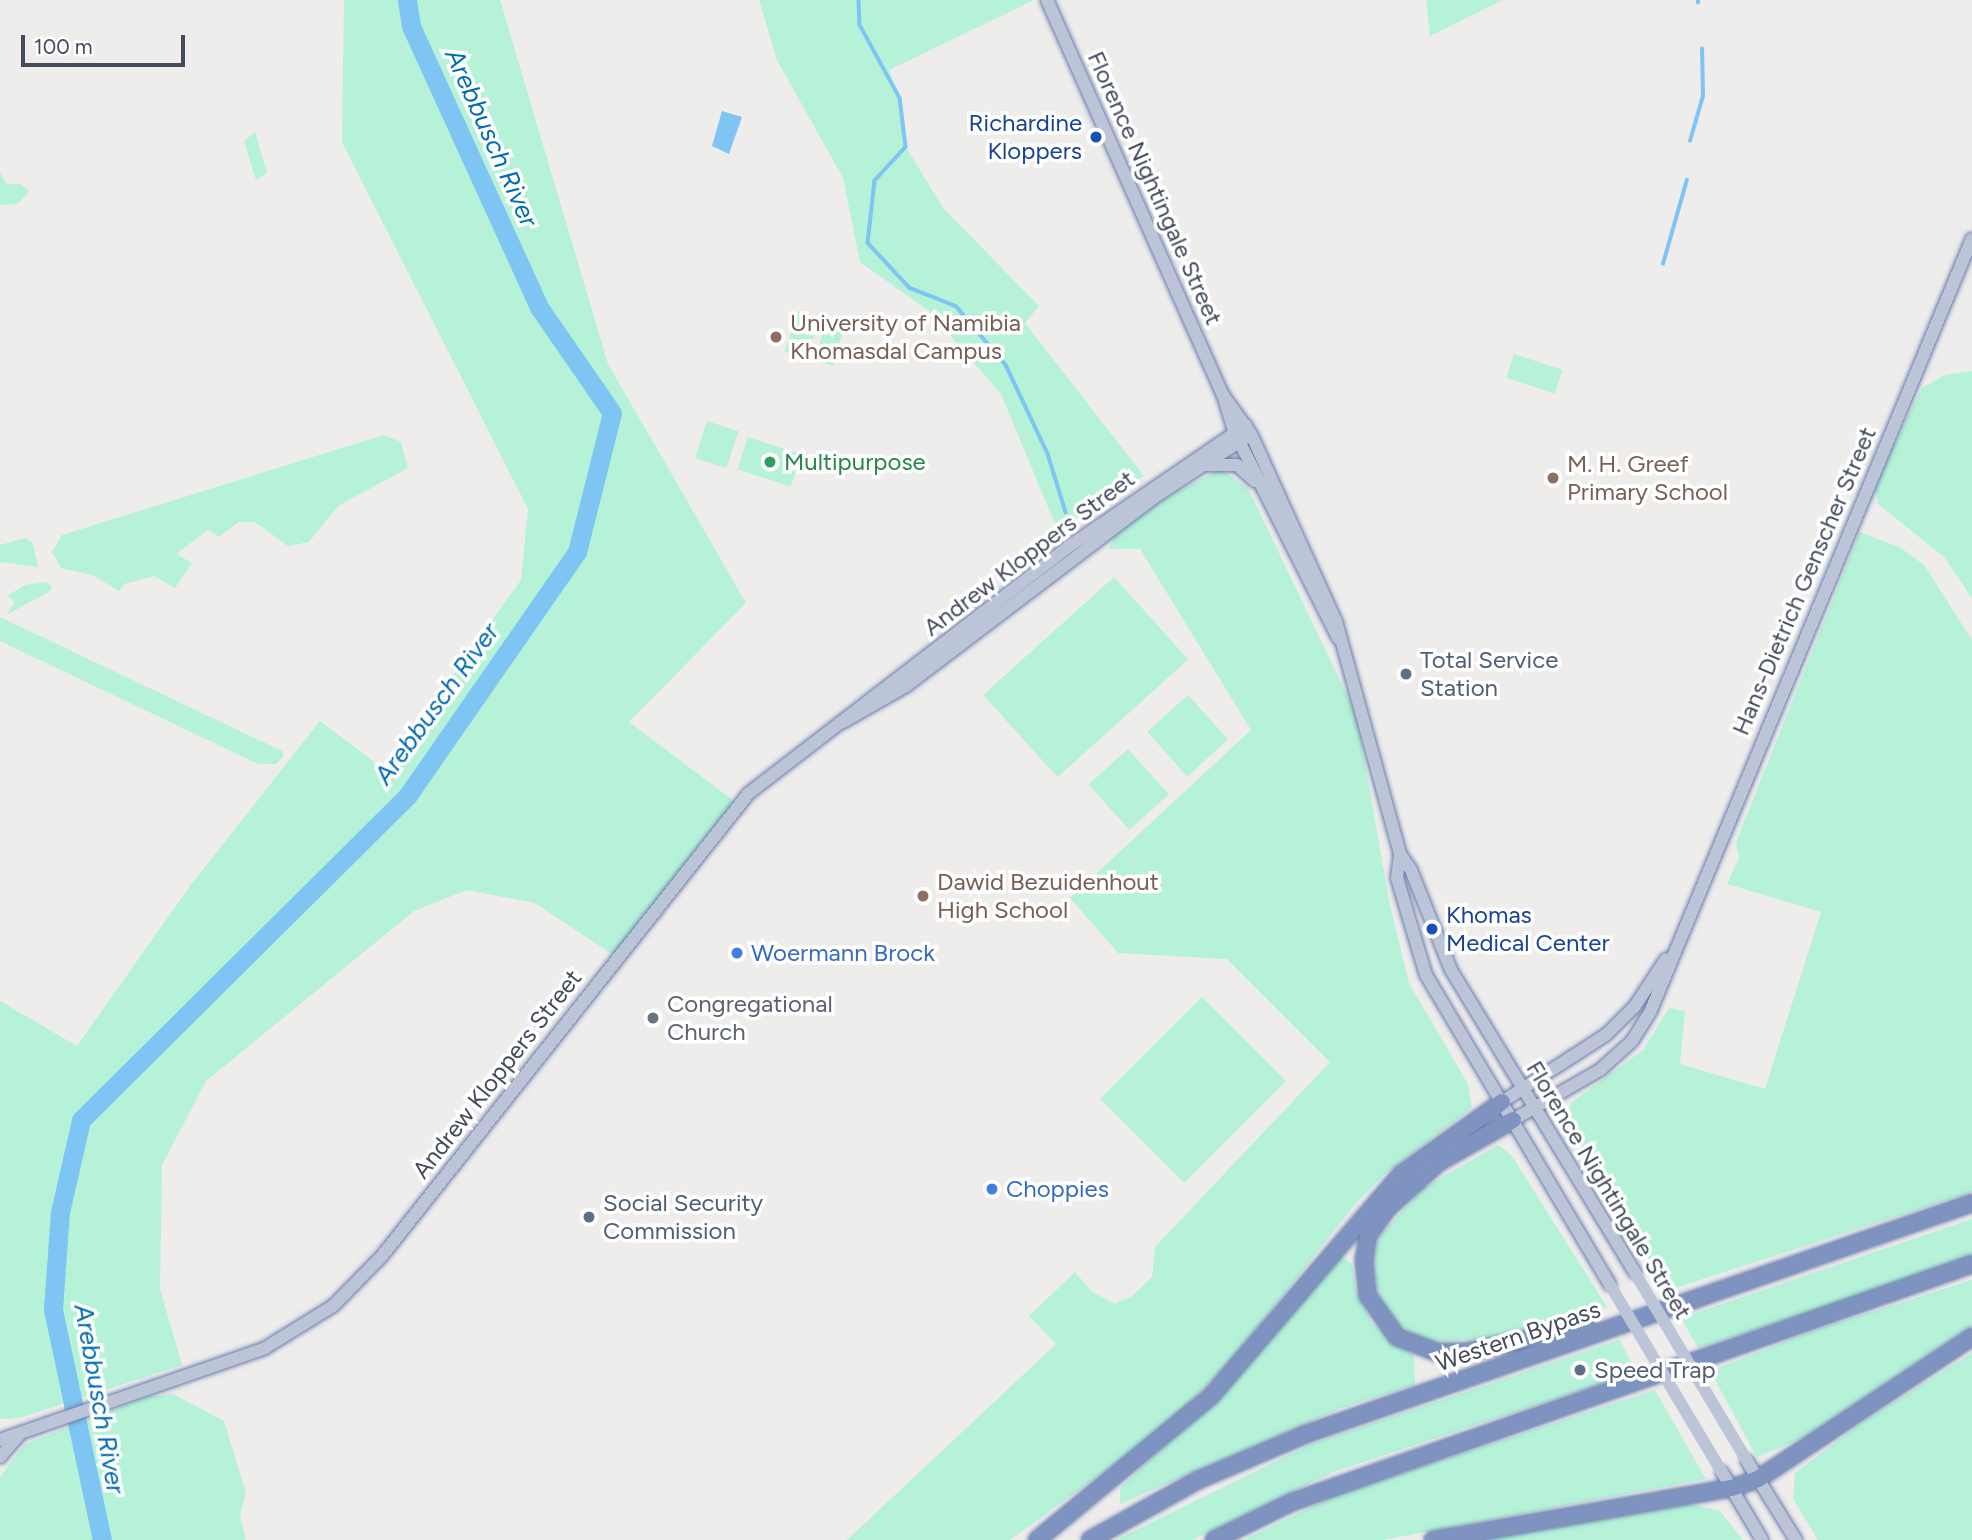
<!DOCTYPE html>
<html>
<head>
<meta charset="utf-8">
<style>
  body { margin:0 }
  #map { position:relative; width:1972px; height:1540px; overflow:hidden; background:#efecec; font-family:Figtree,sans-serif }
  div>[style] { position:absolute }
  .green>* { inset:0; background:#b5f2d8; transform-origin:0 0 }
  .water>* { inset:0; background:#7ec5f4 }
  .stream>* { height:3.5px; margin:-1.75px; padding:0 1.75px; transform-origin:1.75px; border-radius:1.75px; background:#7ec5f4 }
  .river>* { height:19px; margin:-9.5px; padding:0 9.5px; transform-origin:9.5px; border-radius:9.5px; background:#7ec5f4 }
  .roads { filter:drop-shadow(0 0 2px #6a7dac) drop-shadow(0 0 2px #6a7dac) }
  .secondary>* { height:12px; margin:-6px; padding:0 6px; transform-origin:6px; border-radius:6px; background:#bcc5d8 }
  .highway>* { height:16px; margin:-8px; padding:0 8px; transform-origin:8px; border-radius:8px; background:#7f93c1 }
  .secondary-bridge>* { height:12px; margin:-6px; padding:0 6px; transform-origin:6px; border-radius:6px; background:#bcc5d8 }
  .dots>* { width:19px; height:19px; translate:-50% -50%; box-sizing:border-box; border:4px solid #fff; border-radius:50% }
  span { translate:-50% -50%; white-space:nowrap; text-align:center; line-height:1.15; -webkit-text-stroke:7px #fff; paint-order:stroke }
  .transit-label { font-size:24px; color:#164399 }
  .right { translate:-100% -50%; text-align:right }
  .left { translate:0 -50%; text-align:left }
  .street-label { font-size:24px; color:#434b5b }
  .education-label { font-size:24px; color:#785e54 }
  .leisure-label { font-size:24px; color:#27864d }
  .service-label { font-size:24px; color:#4e5e75 }
  .shop-label { font-size:24px; color:#366cbe }
  .worship-label { font-size:24px; color:#5b616d }
  .water-label { font-size:26px; color:#006cb1; font-style:italic }
  .scale { position:absolute; left:21px; top:35px; width:164px; height:32px; box-sizing:border-box; border:4px solid #434b5b; border-top:0; padding-left:9px; font-size:21px; line-height:24px; white-space:nowrap; color:#434b5b; -webkit-text-stroke:5px #fff; paint-order:stroke }
</style>
</head>
<body>
<div id="map">
  <div class="green">
    <div style="clip-path:polygon(344px 0,500px 0,608px 364px,746px 603px,629px 722px,738px 804px,615px 956px,535px 903px,467px 890px,414px 911px,206px 1081px,162px 1165px,160px 1289px,182px 1365px,19px 1418px,0 1419px,0 1001px,77px 1046px,190px 886px,320px 721px,385px 770px,521px 580px,528px 509px,342px 142px)"></div>
    <div style="clip-path:polygon(759px 0,1034px 0,889px 70px,900px 98px,906px 147px,943px 208px,1039px 306px,1025px 323px,1144px 476px,1058px 531px,1001px 394px,929px 311px,860px 262px,843px 178px,777px 60px)"></div>
    <div style="clip-path:polygon(1426px 0,1503px 0,1430px 36px)"></div>
    <div style="clip-path:polygon(255px 132px,267px 173px,256px 180px,244px 141px)"></div>
    <div style="clip-path:polygon(0 173px,7px 184px,21px 184px,29px 191px,18px 204px,0 205px)"></div>
    <div style="left:798px;top:311px;width:23px;height:43px;rotate:18deg"></div>
    <div style="left:826px;top:322px;width:19px;height:40px;rotate:16deg"></div>
    <div style="left:1514px;top:354px;width:51px;height:25px;rotate:18deg"></div>
    <div style="clip-path:polygon(1972px 371px,1972px 598px,1944px 557px,1878px 504px,1874px 485px,1922px 388px,1945px 375px)"></div>
    <div style="left:707px;top:421px;width:33px;height:39px;rotate:18deg"></div>
    <div style="clip-path:polygon(384px 435px,401px 442px,408px 468px,338px 506px,309px 542px,288px 546px,255px 522px,239px 522px,219px 537px,208px 530px,176px 554px,192px 563px,175px 588px,154px 576px,124px 584px,119px 591px,92px 575px,61px 568px,52px 552px,62px 535px)"></div>
    <div style="left:748px;top:437px;width:56px;height:34px;rotate:18deg"></div>
    <div style="clip-path:polygon(1220px 469px,1248px 488px,1357px 716px,1389px 901px,1409px 983px,1468px 1084px,1472px 1108px,1386px 1173px,1356px 1203px,1231px 1361px,1158px 1433px,1010px 1540px,847px 1540px,1056px 1344px,1029px 1316px,1075px 1272px,1091px 1291px,1115px 1304px,1132px 1296px,1152px 1277px,1155px 1247px,1330px 1062px,1227px 959px,1118px 953px,1070px 898px,1251px 730px,1140px 549px,1109px 549px,1115px 534px,1162px 500px)"></div>
    <div style="clip-path:polygon(1860px 532px,1901px 548px,1924px 565px,1972px 640px,1972px 1192px,1666px 1291px,1564px 1119px,1572px 1102px,1643px 1050px,1669px 1008px,1685px 1011px,1680px 1064px,1765px 1089px,1821px 912px,1727px 884px,1739px 858px,1736px 842px)"></div>
    <div style="clip-path:polygon(26px 538px,33px 543px,38px 567px,0 562px,0 545px)"></div>
    <div style="left:1114px;top:577px;width:111px;height:176px;rotate:48deg"></div>
    <div style="clip-path:polygon(46px 582px,52px 586px,49px 592px,6px 615px,15px 602px,7px 596px,25px 585px)"></div>
    <div style="clip-path:polygon(0 617px,282px 751px,284px 756px,276px 764px,258px 764px,0 641px)"></div>
    <div style="left:1188px;top:695px;width:60px;height:55px;rotate:48deg"></div>
    <div style="left:1128px;top:749px;width:61px;height:53px;rotate:48deg"></div>
    <div style="left:1202px;top:997px;width:119px;height:144px;rotate:45deg"></div>
    <div style="clip-path:polygon(1498px 1145px,1512px 1156px,1607px 1307px,1495px 1338px,1428px 1342px,1393px 1322px,1382px 1307px,1372px 1263px,1380px 1236px,1423px 1188px)"></div>
    <div style="clip-path:polygon(1972px 1219px,1972px 1257px,1915px 1278px,1698px 1348px,1681px 1318px)"></div>
    <div style="clip-path:polygon(1341px 1255px,1352px 1264px,1356px 1291px,1372px 1323px,1414px 1356px,1415px 1385px,1339px 1409px,1120px 1504px,1120px 1488px,1243px 1371px)"></div>
    <div style="clip-path:polygon(1972px 1280px,1972px 1326px,1803px 1438px,1757px 1457px,1710px 1371px,1818px 1329px)"></div>
    <div style="clip-path:polygon(1619px 1340px,1637px 1372px,1333px 1472px,1193px 1540px,1116px 1540px,1311px 1444px)"></div>
    <div style="clip-path:polygon(1972px 1353px,1972px 1540px,1818px 1540px,1793px 1499px,1795px 1473px,1863px 1422px)"></div>
    <div style="clip-path:polygon(1655px 1390px,1706px 1479px,1383px 1540px,1244px 1540px,1336px 1495px)"></div>
    <div style="clip-path:polygon(173px 1394px,224px 1421px,246px 1493px,240px 1515px,246px 1540px,0 1540px,0 1477px,25px 1444px,150px 1396px)"></div>
    <div style="clip-path:polygon(1691px 1504px,1720px 1511px,1743px 1540px,1480px 1540px)"></div>
  </div>
  <div class="water">
    <div style="clip-path:polygon(722px 111px,742px 117px,729px 154px,712px 146px)"></div>
  </div>
  <div class="stream">
    <div style="left:859px;top:0;width:25px;rotate:88deg"></div>
    <div style="left:860px;top:25px;width:83px;rotate:61.3deg"></div>
    <div style="left:900px;top:98px;width:49px;rotate:83deg"></div>
    <div style="left:906px;top:147px;width:46px;rotate:132.4deg"></div>
    <div style="left:875px;top:181px;width:62px;rotate:96.4deg"></div>
    <div style="left:868px;top:243px;width:62px;rotate:47deg"></div>
    <div style="left:910px;top:288px;width:49px;rotate:21.4deg"></div>
    <div style="left:956px;top:306px;width:77px;rotate:49.7deg"></div>
    <div style="left:1006px;top:365px;width:98px;rotate:64.7deg"></div>
    <div style="left:1048px;top:454px;width:61px;rotate:72.8deg"></div>
    <div style="left:1698px;top:3px;width:3px;rotate:-90deg"></div>
    <div style="left:1690px;top:141px;width:47px;rotate:-73.9deg"></div>
    <div style="left:1703px;top:96px;width:47px;rotate:-91.2deg"></div>
    <div style="left:1663px;top:264px;width:87px;rotate:-74.1deg"></div>
  </div>
  <div class="river">
    <div style="left:102px;top:1540px;width:236px;rotate:-102deg"></div>
    <div style="left:53px;top:1309px;width:97px;rotate:-85.9deg"></div>
    <div style="left:60px;top:1212px;width:94px;rotate:-77.1deg"></div>
    <div style="left:81px;top:1120px;width:461px;rotate:-44.8deg"></div>
    <div style="left:408px;top:795px;width:296px;rotate:-55.2deg"></div>
    <div style="left:577px;top:552px;width:143px;rotate:-75.9deg"></div>
    <div style="left:612px;top:413px;width:129px;rotate:-124.6deg"></div>
    <div style="left:539px;top:307px;width:309px;rotate:-114.5deg"></div>
    <div style="left:411px;top:26px;width:26px;rotate:-99deg"></div>
  </div>
  <div class="roads">
    <div class="secondary">
      <div style="left:1047px;top:0;width:432px;rotate:66deg"></div>
      <div style="left:1223px;top:395px;width:38px;rotate:73deg"></div>
      <div style="left:1234px;top:431px;width:232px;rotate:63.3deg"></div>
      <div style="left:1223px;top:395px;width:48px;rotate:54.3deg"></div>
      <div style="left:1251px;top:434px;width:205px;rotate:65.6deg"></div>
      <div style="left:1336px;top:621px;width:242px;rotate:74.6deg"></div>
      <div style="left:1400px;top:854px;width:19px;rotate:55deg"></div>
      <div style="left:1411px;top:870px;width:108px;rotate:68.2deg"></div>
      <div style="left:1451px;top:970px;width:354px;rotate:58.7deg"></div>
      <div style="left:1206px;top:465px;width:31px"></div>
      <div style="left:1237px;top:465px;width:24px;rotate:42deg"></div>
      <div style="left:843px;top:722px;width:73px;rotate:-29.7deg"></div>
      <div style="left:906px;top:686px;width:316px;rotate:-37.2deg"></div>
      <div style="left:1158px;top:495px;width:104px;rotate:-33.2deg"></div>
      <div style="left:1400px;top:854px;width:24px;rotate:97deg"></div>
      <div style="left:1397px;top:878px;width:101px;rotate:73.4deg"></div>
      <div style="left:1426px;top:975px;width:360px;rotate:59.3deg"></div>
      <div style="left:1502px;top:1102px;width:125px;rotate:-32.9deg"></div>
      <div style="left:1607px;top:1034px;width:40px;rotate:-45deg"></div>
      <div style="left:1635px;top:1006px;width:56px;rotate:-56.6deg"></div>
      <div style="left:1513px;top:1120px;width:100px;rotate:-29.9deg"></div>
      <div style="left:1600px;top:1070px;width:43px;rotate:-42.2deg"></div>
      <div style="left:1632px;top:1041px;width:36px;rotate:-58deg"></div>
      <div style="left:1651px;top:1010px;width:835px;rotate:-67.4deg"></div>
      <div style="left:0;top:1440px;width:281px;rotate:-19.1deg"></div>
      <div style="left:265px;top:1348px;width:80px;rotate:-31.7deg"></div>
      <div style="left:333px;top:1306px;width:70px;rotate:-45.6deg"></div>
      <div style="left:382px;top:1256px;width:591px;rotate:-51.6deg"></div>
      <div style="left:749px;top:793px;width:406px;rotate:-37.6deg"></div>
      <div style="left:1071px;top:545px;width:212px;rotate:-34.4deg"></div>
      <div style="left:0;top:1457px;width:32px;rotate:-49deg"></div>
      <div style="left:1747px;top:1461px;width:93px;rotate:58.2deg"></div>
      <div style="left:1722px;top:1472px;width:79px;rotate:59.5deg"></div>
    </div>
    <div class="highway">
      <div style="left:1513px;top:1120px;width:85px;rotate:150.4deg"></div>
      <div style="left:1439px;top:1162px;width:70px;rotate:137.9deg"></div>
      <div style="left:1387px;top:1209px;width:33px;rotate:125deg"></div>
      <div style="left:1368px;top:1236px;width:24px;rotate:99deg"></div>
      <div style="left:1364px;top:1260px;width:36px;rotate:84deg"></div>
      <div style="left:1368px;top:1296px;width:50px;rotate:54.7deg"></div>
      <div style="left:1397px;top:1337px;width:42px;rotate:21deg"></div>
      <div style="left:1436px;top:1352px;width:29px"></div>
      <div style="left:1465px;top:1352px;width:124px;rotate:-11.7deg"></div>
      <div style="left:1037px;top:1540px;width:226px;rotate:-39.6deg"></div>
      <div style="left:1211px;top:1396px;width:292px;rotate:-49.4deg"></div>
      <div style="left:1401px;top:1174px;width:124px;rotate:-35.5deg"></div>
      <div style="left:1090px;top:1540px;width:124px;rotate:-29.1deg"></div>
      <div style="left:1198px;top:1480px;width:117px;rotate:-23.1deg"></div>
      <div style="left:1306px;top:1434px;width:705px;rotate:-19.13deg"></div>
      <div style="left:1214px;top:1540px;width:87px;rotate:-26deg"></div>
      <div style="left:1292px;top:1502px;width:720px;rotate:-19.29deg"></div>
      <div style="left:1433px;top:1540px;width:303px;rotate:-9.9deg"></div>
      <div style="left:1732px;top:1488px;width:28px;rotate:-19deg"></div>
      <div style="left:1758px;top:1479px;width:257px;rotate:-33.6deg"></div>
    </div>
  </div>
  <div class="secondary-bridge">
    <div style="left:1635px;top:1273px;width:219px;rotate:59.2deg"></div>
    <div style="left:1610px;top:1285px;width:218px;rotate:59.1deg"></div>
  </div>
  <div class="dots">
    <div style="left:1096px;top:137px;background:#1a4fb4"></div>
    <div style="left:776px;top:337px;background:#8d6e63"></div>
    <div style="left:770px;top:462px;background:#2e9e5b"></div>
    <div style="left:1553px;top:478px;background:#8d6e63"></div>
    <div style="left:1406px;top:674px;background:#5c6f8a"></div>
    <div style="left:923px;top:896px;background:#8d6e63"></div>
    <div style="left:1432px;top:929px;background:#1a4fb4"></div>
    <div style="left:737px;top:953px;background:#3f7fe0"></div>
    <div style="left:653px;top:1018px;background:#6b7280"></div>
    <div style="left:992px;top:1189px;background:#3f7fe0"></div>
    <div style="left:589px;top:1217px;background:#5c6f8a"></div>
    <div style="left:1580px;top:1370px;background:#5c6f8a"></div>
  </div>
  <div class="transit-label">
    <span class="right" style="left:1082px;top:137px">Richardine<br>Kloppers</span>
    <span class="left" style="left:1446px;top:929px">Khomas<br>Medical Center</span>
  </div>
  <div class="street-label">
    <span style="left:1155px;top:188px;rotate:66deg">Florence Nightingale Street</span>
    <span style="left:1029px;top:553px;rotate:-37deg">Andrew Kloppers Street</span>
    <span style="left:1804px;top:581px;rotate:-67deg">Hans-Dietrich Genscher Street</span>
    <span style="left:497px;top:1074px;rotate:-52deg">Andrew Kloppers Street</span>
    <span style="left:1609px;top:1190px;rotate:59deg">Florence Nightingale Street</span>
    <span style="left:1518px;top:1336px;rotate:-19deg">Western Bypass</span>
  </div>
  <div class="education-label">
    <span class="left" style="left:790px;top:337px">University of Namibia<br>Khomasdal Campus</span>
    <span class="left" style="left:1567px;top:478px">M. H. Greef<br>Primary School</span>
    <span class="left" style="left:937px;top:896px">Dawid Bezuidenhout<br>High School</span>
  </div>
  <div class="leisure-label">
    <span class="left" style="left:784px;top:462px">Multipurpose</span>
  </div>
  <div class="service-label">
    <span class="left" style="left:1420px;top:674px">Total Service<br>Station</span>
    <span class="left" style="left:603px;top:1217px">Social Security<br>Commission</span>
    <span class="left" style="left:1594px;top:1370px">Speed Trap</span>
  </div>
  <div class="shop-label">
    <span class="left" style="left:751px;top:953px">Woermann Brock</span>
    <span class="left" style="left:1006px;top:1189px">Choppies</span>
  </div>
  <div class="worship-label">
    <span class="left" style="left:667px;top:1018px">Congregational<br>Church</span>
  </div>
  <div class="water-label">
    <span style="left:491px;top:138px;rotate:66deg">Arebbusch River</span>
    <span style="left:437px;top:704px;rotate:-54deg">Arebbusch River</span>
    <span style="left:99px;top:1399px;rotate:80deg">Arebbusch River</span>
  </div>
  <div class="scale">100 m</div>
</div>
</body>
</html>
